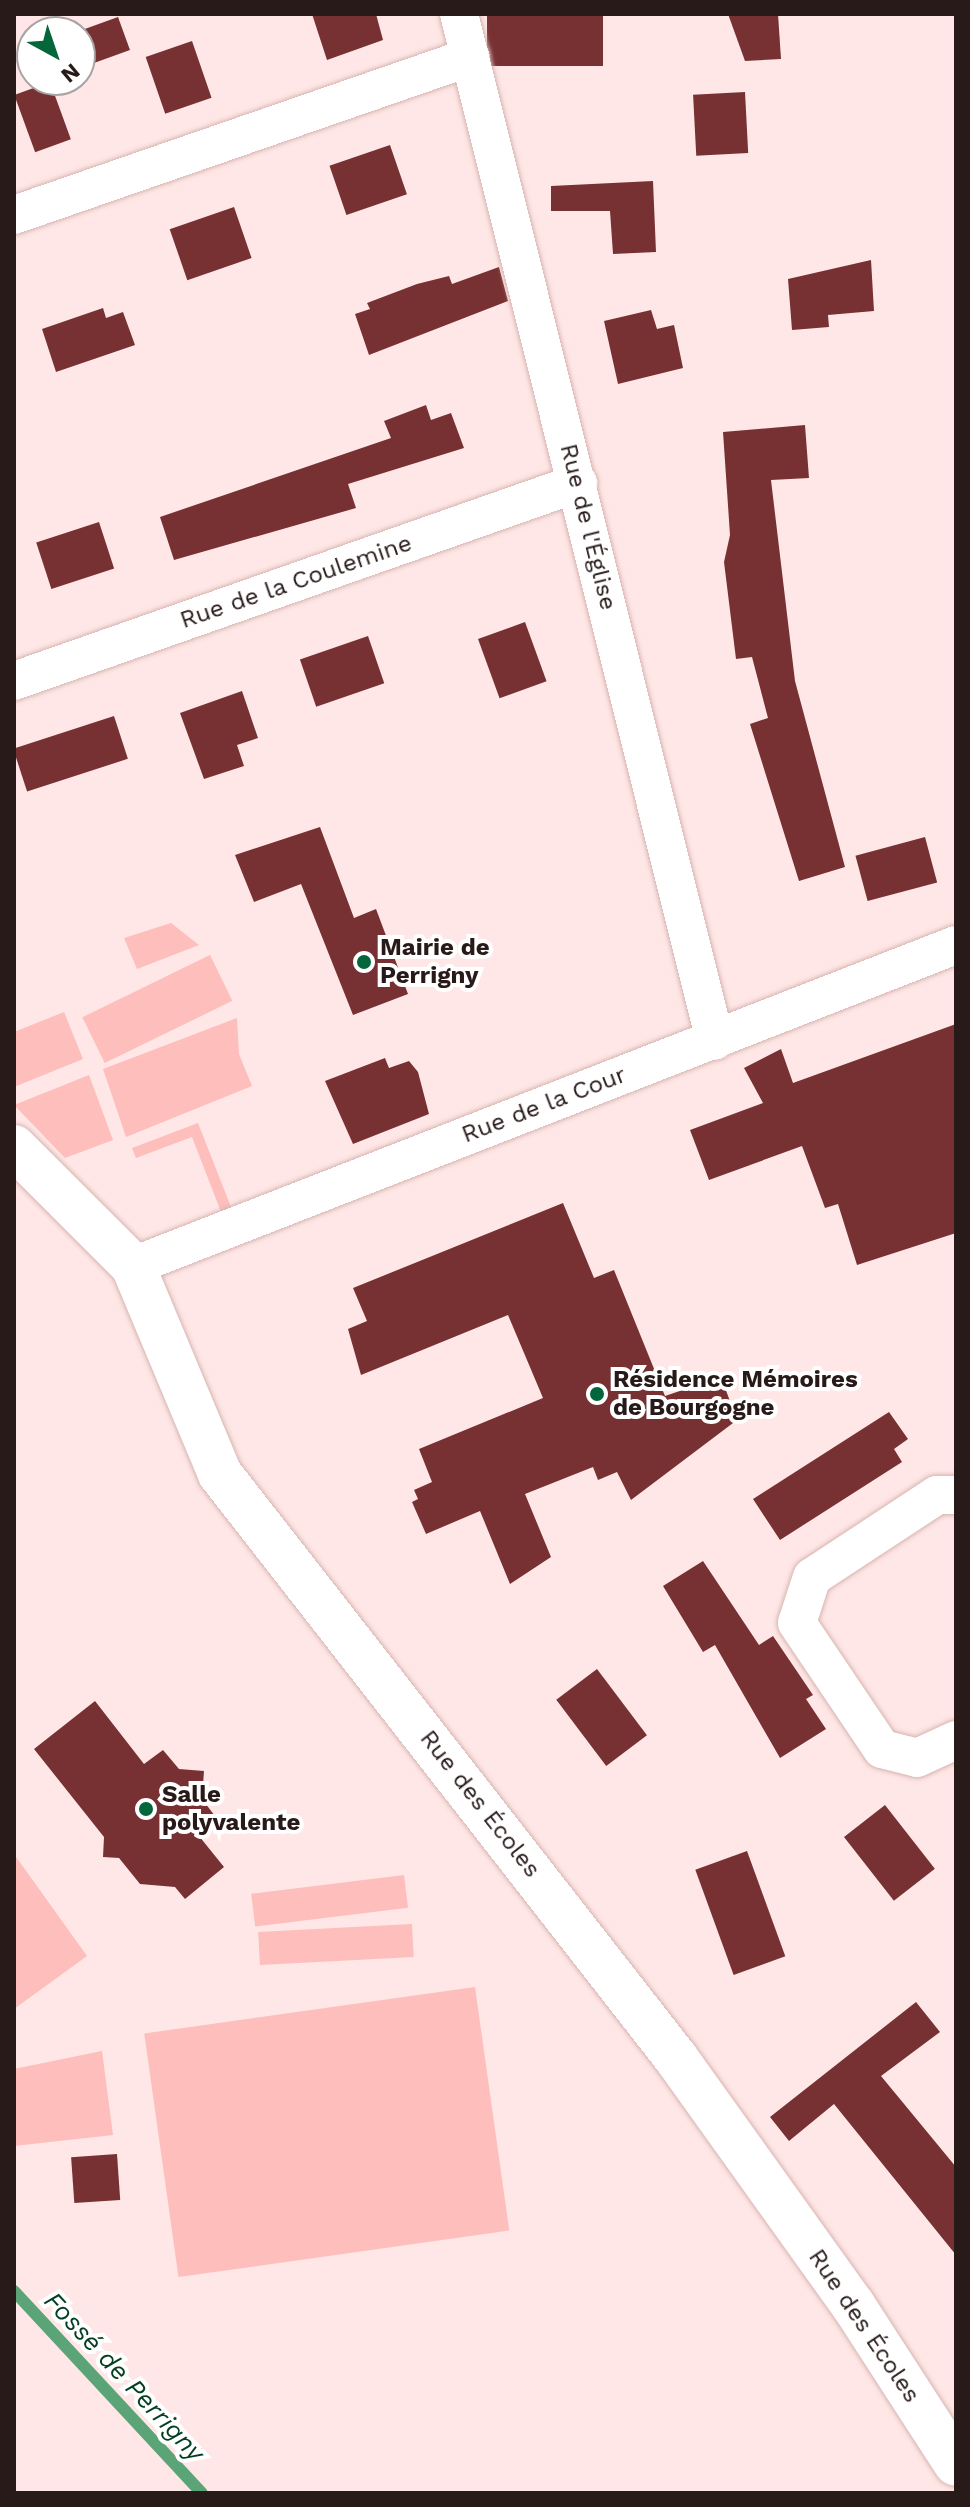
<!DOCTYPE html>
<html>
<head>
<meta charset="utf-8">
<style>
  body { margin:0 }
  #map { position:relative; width:970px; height:2507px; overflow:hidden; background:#fee7e6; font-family:"Work Sans",sans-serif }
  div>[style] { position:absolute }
  .green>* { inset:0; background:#fdbebc; transform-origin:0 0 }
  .stream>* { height:12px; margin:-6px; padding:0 6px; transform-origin:6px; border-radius:6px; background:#5ba478 }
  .building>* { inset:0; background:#783133; transform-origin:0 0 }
  .roads { filter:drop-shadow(0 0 2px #d8b4b2) drop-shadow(0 0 2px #d8b4b2) }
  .minor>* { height:38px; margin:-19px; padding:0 19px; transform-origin:19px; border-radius:19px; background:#fff }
  .secondary>* { height:44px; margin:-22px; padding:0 22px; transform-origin:22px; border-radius:22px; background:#fff }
  .dots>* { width:22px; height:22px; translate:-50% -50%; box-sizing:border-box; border:4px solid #fff; border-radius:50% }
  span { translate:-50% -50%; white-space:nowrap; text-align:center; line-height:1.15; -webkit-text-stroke:8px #fff; paint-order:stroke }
  .street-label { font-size:24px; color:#271a19 }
  .poi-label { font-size:24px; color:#271a19; font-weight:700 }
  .left { translate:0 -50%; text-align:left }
  .water-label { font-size:26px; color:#023f22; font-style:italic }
  .frame { position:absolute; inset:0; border:16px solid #271a19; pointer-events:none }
  .north { position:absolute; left:16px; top:16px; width:80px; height:80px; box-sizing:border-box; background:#fff; border:2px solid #a9a3a3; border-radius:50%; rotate:140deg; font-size:22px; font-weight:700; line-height:32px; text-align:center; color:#271a19 }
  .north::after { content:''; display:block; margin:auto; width:28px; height:36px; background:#04663b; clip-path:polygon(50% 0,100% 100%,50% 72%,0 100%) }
</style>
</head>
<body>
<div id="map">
  <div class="green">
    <div style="clip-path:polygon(171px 923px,199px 945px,137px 969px,124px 938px)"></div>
    <div style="left:210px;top:955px;width:51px;height:142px;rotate:64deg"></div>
    <div style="clip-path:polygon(64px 1012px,83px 1059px,14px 1087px,14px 1032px)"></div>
    <div style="clip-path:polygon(237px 1018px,239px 1054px,252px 1086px,126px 1137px,103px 1069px)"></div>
    <div style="clip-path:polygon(89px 1075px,113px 1140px,65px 1158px,14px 1105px)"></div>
    <div style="clip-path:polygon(198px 1123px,231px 1207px,221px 1212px,192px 1137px,136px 1158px,132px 1148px)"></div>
    <div style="clip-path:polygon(14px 1854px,87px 1956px,14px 2009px)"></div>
    <div style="left:404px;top:1875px;width:33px;height:154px;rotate:83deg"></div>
    <div style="left:412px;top:1924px;width:33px;height:154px;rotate:87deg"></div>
    <div style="left:475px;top:1987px;width:246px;height:334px;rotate:82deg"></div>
    <div style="clip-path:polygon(102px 2051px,113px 2135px,14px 2146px,14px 2069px)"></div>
  </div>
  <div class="stream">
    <div style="left:14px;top:2291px;width:276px;rotate:47.1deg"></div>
  </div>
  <div class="building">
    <div style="clip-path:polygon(312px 14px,376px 14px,383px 40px,327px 60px)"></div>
    <div style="clip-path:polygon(728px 14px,778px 14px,781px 59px,745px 61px)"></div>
    <div style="left:603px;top:16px;width:50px;height:116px;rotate:90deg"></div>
    <div style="left:118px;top:17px;width:35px;height:39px;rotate:70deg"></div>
    <div style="left:192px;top:41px;width:60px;height:49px;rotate:71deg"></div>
    <div style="left:50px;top:82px;width:61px;height:38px;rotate:70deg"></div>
    <div style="left:745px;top:92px;width:61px;height:52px;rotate:87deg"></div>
    <div style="left:390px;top:145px;width:52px;height:64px;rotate:71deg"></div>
    <div style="clip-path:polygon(653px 181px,656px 252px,613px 254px,610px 211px,551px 211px,551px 186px)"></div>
    <div style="left:234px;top:207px;width:54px;height:68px;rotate:71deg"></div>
    <div style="clip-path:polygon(871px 260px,874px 311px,828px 315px,829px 327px,792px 330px,788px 279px)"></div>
    <div style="clip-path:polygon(499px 267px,508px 301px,369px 355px,355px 314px,370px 309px,367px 303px,417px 284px,449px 276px,452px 284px)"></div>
    <div style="clip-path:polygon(103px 308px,106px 318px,123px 312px,135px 345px,56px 372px,42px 329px)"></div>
    <div style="clip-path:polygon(651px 310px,657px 329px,674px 325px,683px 368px,618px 384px,604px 321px)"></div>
    <div style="clip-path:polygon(426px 405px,431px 420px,451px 413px,464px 448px,348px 484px,356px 508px,174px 560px,160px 517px,391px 438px,384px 421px)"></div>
    <div style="clip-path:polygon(805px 425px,809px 478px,771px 480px,795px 681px,845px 867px,799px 881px,750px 724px,768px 718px,752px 657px,736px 659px,724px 562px,730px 535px,723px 432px)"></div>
    <div style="left:99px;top:522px;width:49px;height:66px;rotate:72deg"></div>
    <div style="left:525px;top:622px;width:63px;height:50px;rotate:70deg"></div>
    <div style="left:368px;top:636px;width:50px;height:72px;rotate:71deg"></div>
    <div style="clip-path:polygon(242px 691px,258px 738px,237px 745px,244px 766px,204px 779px,180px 713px)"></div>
    <div style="left:114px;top:716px;width:45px;height:106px;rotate:72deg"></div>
    <div style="clip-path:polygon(320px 827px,354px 918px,376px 909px,408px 994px,353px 1015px,301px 884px,254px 902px,235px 855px)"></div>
    <div style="left:925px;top:837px;width:47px;height:72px;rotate:75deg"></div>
    <div style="clip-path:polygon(956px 1024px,956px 1233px,857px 1265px,838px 1204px,825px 1208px,802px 1146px,709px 1180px,690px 1130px,763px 1103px,744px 1068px,781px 1049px,793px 1083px)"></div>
    <div style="clip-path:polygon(385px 1058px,389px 1068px,409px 1061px,418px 1072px,429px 1114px,353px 1144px,325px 1081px)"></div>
    <div style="clip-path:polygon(563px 1203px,594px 1278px,614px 1270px,665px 1396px,721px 1377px,737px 1420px,631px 1500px,617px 1472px,598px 1480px,593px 1467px,525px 1494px,551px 1557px,510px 1584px,480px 1511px,426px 1534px,412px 1502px,418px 1499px,414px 1490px,432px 1482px,419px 1449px,543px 1398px,508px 1315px,361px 1375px,348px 1329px,367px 1321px,353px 1288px)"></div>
    <div style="clip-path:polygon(889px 1412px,908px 1439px,894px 1449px,902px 1462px,780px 1540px,753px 1499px)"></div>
    <div style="clip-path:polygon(703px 1561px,759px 1645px,773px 1636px,813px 1695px,806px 1699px,826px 1729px,780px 1758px,715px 1645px,703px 1652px,663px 1586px)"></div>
    <div style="left:597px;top:1669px;width:83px;height:51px;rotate:53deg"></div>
    <div style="clip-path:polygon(95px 1701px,144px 1764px,163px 1750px,179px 1769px,204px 1771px,202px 1799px,218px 1820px,199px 1836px,224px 1867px,185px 1899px,175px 1887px,140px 1884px,119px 1858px,103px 1857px,104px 1837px,34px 1749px)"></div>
    <div style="left:885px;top:1805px;width:81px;height:52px;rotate:52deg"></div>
    <div style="left:747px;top:1851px;width:112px;height:55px;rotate:70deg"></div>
    <div style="clip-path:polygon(916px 2002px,940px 2032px,881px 2076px,956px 2167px,956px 2255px,834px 2104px,789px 2141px,770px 2117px)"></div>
    <div style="left:117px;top:2154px;width:46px;height:46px;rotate:86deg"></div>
  </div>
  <div class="roads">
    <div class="minor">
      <div style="left:459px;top:14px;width:1058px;rotate:76deg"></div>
      <div style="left:14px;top:215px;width:483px;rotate:-19.1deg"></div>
      <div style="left:14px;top:681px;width:598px;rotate:-19.34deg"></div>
      <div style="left:133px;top:1266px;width:883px;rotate:-21.31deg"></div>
      <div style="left:956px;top:1495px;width:19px;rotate:180deg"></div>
      <div style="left:937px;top:1495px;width:149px;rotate:146.7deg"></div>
      <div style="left:812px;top:1577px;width:48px;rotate:108.1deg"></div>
      <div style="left:797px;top:1623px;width:152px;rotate:56deg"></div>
      <div style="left:882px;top:1749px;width:36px;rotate:14deg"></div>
      <div style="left:917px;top:1758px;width:43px;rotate:-24.8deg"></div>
    </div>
    <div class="secondary">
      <div style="left:14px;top:1147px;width:168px;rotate:45deg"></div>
      <div style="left:133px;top:1266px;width:225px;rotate:67.3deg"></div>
      <div style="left:220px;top:1474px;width:741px;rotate:52.02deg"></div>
      <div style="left:676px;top:2058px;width:304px;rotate:54.4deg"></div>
      <div style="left:853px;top:2305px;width:189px;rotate:57.1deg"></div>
    </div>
  </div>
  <div class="dots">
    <div style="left:364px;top:962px;background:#04663b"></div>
    <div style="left:597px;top:1394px;background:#04663b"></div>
    <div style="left:146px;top:1809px;background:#04663b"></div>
  </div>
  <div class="street-label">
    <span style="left:588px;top:527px;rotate:76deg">Rue de l'Église</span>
    <span style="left:296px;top:582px;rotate:-19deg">Rue de la Coulemine</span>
    <span style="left:544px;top:1105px;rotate:-21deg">Rue de la Cour</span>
    <span style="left:480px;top:1804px;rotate:52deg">Rue des Écoles</span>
    <span style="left:864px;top:2326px;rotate:56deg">Rue des Écoles</span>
  </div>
  <div class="poi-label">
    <span class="left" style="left:380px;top:962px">Mairie de<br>Perrigny</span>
    <span class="left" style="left:613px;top:1394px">Résidence Mémoires<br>de Bourgogne</span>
    <span class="left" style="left:162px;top:1809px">Salle<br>polyvalente</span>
  </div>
  <div class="water-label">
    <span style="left:124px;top:2377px;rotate:47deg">Fossé de Perrigny</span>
  </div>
  <div class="frame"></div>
  <div class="north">N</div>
</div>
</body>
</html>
